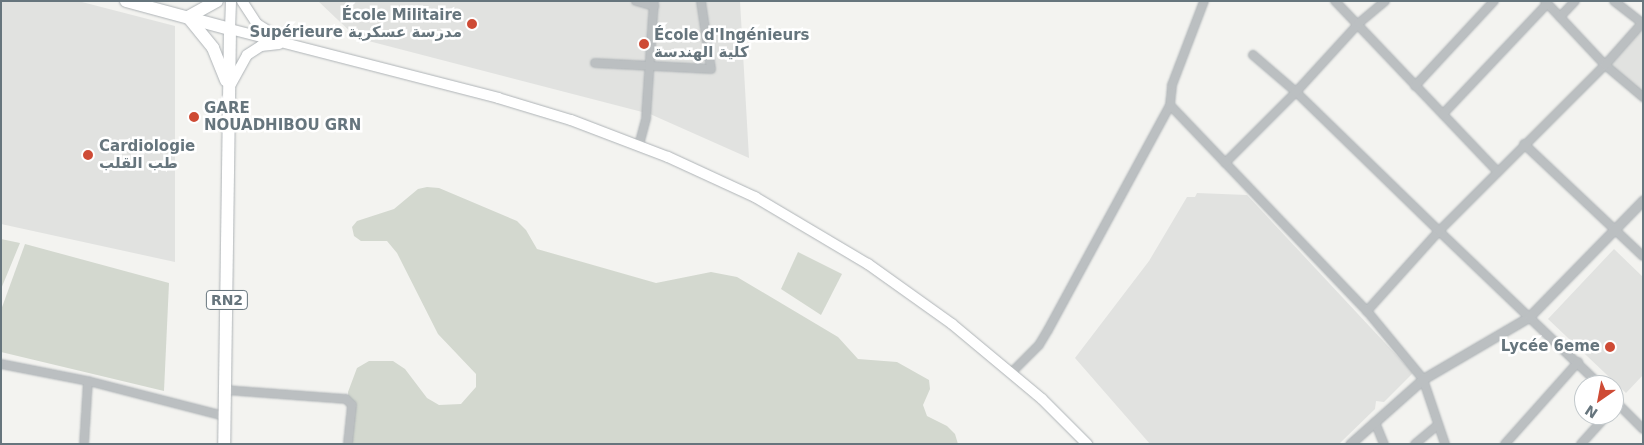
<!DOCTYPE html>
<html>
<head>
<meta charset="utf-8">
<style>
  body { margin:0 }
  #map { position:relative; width:1644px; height:445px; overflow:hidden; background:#f3f3f0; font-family:"DejaVu Sans","Noto Naskh Arabic",sans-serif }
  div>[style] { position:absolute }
  .built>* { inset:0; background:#e1e2e0 }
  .green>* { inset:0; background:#d3d8cf }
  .roads { filter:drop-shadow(0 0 1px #aeb3b6) drop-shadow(0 0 1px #aeb3b6) }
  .minor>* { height:8px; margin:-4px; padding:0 4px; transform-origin:4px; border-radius:4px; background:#bbbfc1 }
  .tertiary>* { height:9px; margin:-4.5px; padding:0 4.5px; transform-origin:4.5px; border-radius:4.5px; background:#bbbfc1 }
  .secondary>* { height:10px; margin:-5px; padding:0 5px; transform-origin:5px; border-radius:5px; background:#fff }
  .trunk>* { height:12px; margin:-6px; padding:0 6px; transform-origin:6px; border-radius:6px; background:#fff }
  .dots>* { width:14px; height:14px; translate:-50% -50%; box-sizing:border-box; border:2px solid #fff; border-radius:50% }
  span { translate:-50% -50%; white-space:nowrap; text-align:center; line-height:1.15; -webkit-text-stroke:5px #fff; paint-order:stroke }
  .shield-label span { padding:1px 4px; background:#fff; border:1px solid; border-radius:4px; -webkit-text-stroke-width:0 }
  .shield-label { font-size:14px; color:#66757d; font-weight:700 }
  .poi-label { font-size:15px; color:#66757d; font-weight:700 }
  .right { translate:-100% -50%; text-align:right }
  .left { translate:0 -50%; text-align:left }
  .frame { position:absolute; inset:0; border:2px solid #66757d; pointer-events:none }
  .north { position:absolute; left:1574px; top:375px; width:50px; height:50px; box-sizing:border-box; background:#fff; border:1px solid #c2c8cb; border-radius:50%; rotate:213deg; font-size:14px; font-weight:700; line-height:20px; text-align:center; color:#66757d }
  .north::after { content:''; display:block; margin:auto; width:18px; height:22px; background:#ce4b35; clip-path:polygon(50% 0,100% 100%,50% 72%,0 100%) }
</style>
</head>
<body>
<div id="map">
  <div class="built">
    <div style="clip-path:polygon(1px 1px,78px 1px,175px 26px,175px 262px,1px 224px)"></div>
    <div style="clip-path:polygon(318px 1px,740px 1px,749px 158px,650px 114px,357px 38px)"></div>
    <div style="clip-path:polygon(1643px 26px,1643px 95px,1609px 65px)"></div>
    <div style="clip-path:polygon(1197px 193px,1247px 195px,1413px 373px,1384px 402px,1376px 401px,1375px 409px,1339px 444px,1150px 444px,1075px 358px,1149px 261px,1187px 197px,1195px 197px)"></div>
    <div style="clip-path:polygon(1614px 249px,1643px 277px,1643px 375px,1626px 393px,1548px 319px)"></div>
  </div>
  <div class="green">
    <div style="clip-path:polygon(427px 187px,439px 188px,517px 221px,526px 230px,537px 249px,656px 283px,711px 272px,737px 277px,838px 337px,858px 359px,897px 362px,929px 380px,930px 389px,923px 405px,927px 416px,947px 426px,955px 434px,958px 444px,351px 444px,348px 392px,357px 368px,369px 361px,393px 361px,405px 369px,427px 398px,439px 405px,461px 404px,476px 387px,476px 374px,438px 334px,397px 253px,387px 241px,361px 241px,354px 236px,352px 227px,357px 221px,394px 209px,418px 189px)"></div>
    <div style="clip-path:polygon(1px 239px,20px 243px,1px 289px)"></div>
    <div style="clip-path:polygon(25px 244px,169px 283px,164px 391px,1px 352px,1px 310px)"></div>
    <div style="clip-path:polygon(798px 252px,842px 274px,821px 315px,781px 289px)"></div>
  </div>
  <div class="roads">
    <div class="minor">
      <div style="left:636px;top:1px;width:19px;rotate:16deg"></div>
      <div style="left:1335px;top:1px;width:236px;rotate:46.4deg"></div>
      <div style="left:1545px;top:1px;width:88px;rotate:46.8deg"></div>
      <div style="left:1605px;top:65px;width:50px;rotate:40.1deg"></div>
      <div style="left:1614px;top:1px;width:36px;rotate:38deg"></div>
      <div style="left:1560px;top:17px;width:22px;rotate:-47deg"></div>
      <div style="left:1253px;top:55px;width:57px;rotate:40.7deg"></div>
      <div style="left:1296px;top:92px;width:199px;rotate:44.2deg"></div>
      <div style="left:1439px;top:231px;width:108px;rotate:132deg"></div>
      <div style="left:595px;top:63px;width:116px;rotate:3deg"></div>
      <div style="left:711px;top:69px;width:69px;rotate:-98.4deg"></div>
      <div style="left:1415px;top:86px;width:116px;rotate:-47.1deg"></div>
      <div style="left:1170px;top:105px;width:285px;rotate:46.3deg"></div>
      <div style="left:1367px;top:311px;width:88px;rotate:50.5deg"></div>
      <div style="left:1423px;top:379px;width:69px;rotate:71.3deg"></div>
      <div style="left:1443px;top:114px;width:151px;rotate:-46.6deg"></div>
      <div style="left:1524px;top:144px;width:163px;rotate:43.3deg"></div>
      <div style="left:639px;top:145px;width:28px;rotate:-75deg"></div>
      <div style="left:646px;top:118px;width:117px;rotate:-86.1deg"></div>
      <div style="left:1225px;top:163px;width:100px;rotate:-45deg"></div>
      <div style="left:1296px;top:92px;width:93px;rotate:-47.6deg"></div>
      <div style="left:1359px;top:23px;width:34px;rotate:-40deg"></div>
      <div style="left:1px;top:364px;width:89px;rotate:11.1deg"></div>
      <div style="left:88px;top:381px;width:140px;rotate:14.4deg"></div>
      <div style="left:1012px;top:372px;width:38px;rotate:-45deg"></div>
      <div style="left:1039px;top:345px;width:17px;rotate:-59deg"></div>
      <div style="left:1048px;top:330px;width:256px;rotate:-61.5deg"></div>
      <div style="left:1170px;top:105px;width:20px;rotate:-84deg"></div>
      <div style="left:1172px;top:85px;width:90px;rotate:-69.1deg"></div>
      <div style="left:1600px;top:385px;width:223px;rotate:-136.3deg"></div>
      <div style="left:1439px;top:231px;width:235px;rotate:-45deg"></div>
      <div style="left:1605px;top:65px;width:57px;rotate:-48.5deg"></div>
      <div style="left:225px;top:390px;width:121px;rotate:4.3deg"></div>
      <div style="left:346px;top:399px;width:8px;rotate:45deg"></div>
      <div style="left:352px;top:405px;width:39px;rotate:96deg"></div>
      <div style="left:1614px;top:400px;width:41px;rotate:45deg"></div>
      <div style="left:1375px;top:422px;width:24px;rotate:68deg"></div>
      <div style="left:84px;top:444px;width:63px;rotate:-86.4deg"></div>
      <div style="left:1415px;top:444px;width:30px;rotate:-40deg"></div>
      <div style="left:1505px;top:444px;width:110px;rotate:-48.3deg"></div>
      <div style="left:1581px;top:444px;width:39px;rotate:-48deg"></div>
    </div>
    <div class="tertiary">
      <div style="left:1350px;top:444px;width:98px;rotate:-41.7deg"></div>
      <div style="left:1423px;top:379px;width:123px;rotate:-30.3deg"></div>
      <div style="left:1529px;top:317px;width:163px;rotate:-45.7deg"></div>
    </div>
    <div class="secondary">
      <div style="left:231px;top:1px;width:28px;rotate:92deg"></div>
      <div style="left:230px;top:29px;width:277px;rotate:14.4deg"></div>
      <div style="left:498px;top:98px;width:76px;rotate:16.8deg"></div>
      <div style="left:571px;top:120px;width:104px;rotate:20.9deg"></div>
      <div style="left:668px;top:157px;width:96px;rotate:24.7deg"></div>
      <div style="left:755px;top:197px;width:131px;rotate:30.7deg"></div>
      <div style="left:868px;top:264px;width:103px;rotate:35.5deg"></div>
      <div style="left:952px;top:324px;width:117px;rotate:39.8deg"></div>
      <div style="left:1042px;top:399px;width:64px;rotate:45deg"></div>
      <div style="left:242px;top:1px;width:27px;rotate:57deg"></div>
      <div style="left:257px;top:24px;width:22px;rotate:32deg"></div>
      <div style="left:231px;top:84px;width:33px;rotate:-61deg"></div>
      <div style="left:247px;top:55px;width:17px;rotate:-33deg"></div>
      <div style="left:261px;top:46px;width:18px;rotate:-6deg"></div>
    </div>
    <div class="trunk">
      <div style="left:126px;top:1px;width:108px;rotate:15.1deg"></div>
      <div style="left:230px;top:29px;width:415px;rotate:90.8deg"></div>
      <div style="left:188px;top:17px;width:40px;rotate:51deg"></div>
      <div style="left:213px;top:48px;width:35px;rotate:68deg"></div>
      <div style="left:188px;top:17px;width:33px;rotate:-29deg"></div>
    </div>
  </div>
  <div class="dots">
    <div style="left:472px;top:24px;background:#ce4b35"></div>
    <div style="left:644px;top:44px;background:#ce4b35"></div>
    <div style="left:194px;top:117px;background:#ce4b35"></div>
    <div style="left:88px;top:155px;background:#ce4b35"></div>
    <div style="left:1610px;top:347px;background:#ce4b35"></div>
  </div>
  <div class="shield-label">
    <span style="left:227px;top:300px">RN2</span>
  </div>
  <div class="poi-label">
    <span class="right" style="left:462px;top:24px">École Militaire<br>Supérieure مدرسة عسكرية</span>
    <span class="left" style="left:654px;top:44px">École d'Ingénieurs<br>كلية الهندسة</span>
    <span class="left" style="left:204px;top:117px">GARE<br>NOUADHIBOU GRN</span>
    <span class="left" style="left:99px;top:155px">Cardiologie<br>طب القلب</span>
    <span class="right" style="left:1600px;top:347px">Lycée 6eme</span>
  </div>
  <div class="frame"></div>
  <div class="north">N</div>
</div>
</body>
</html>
